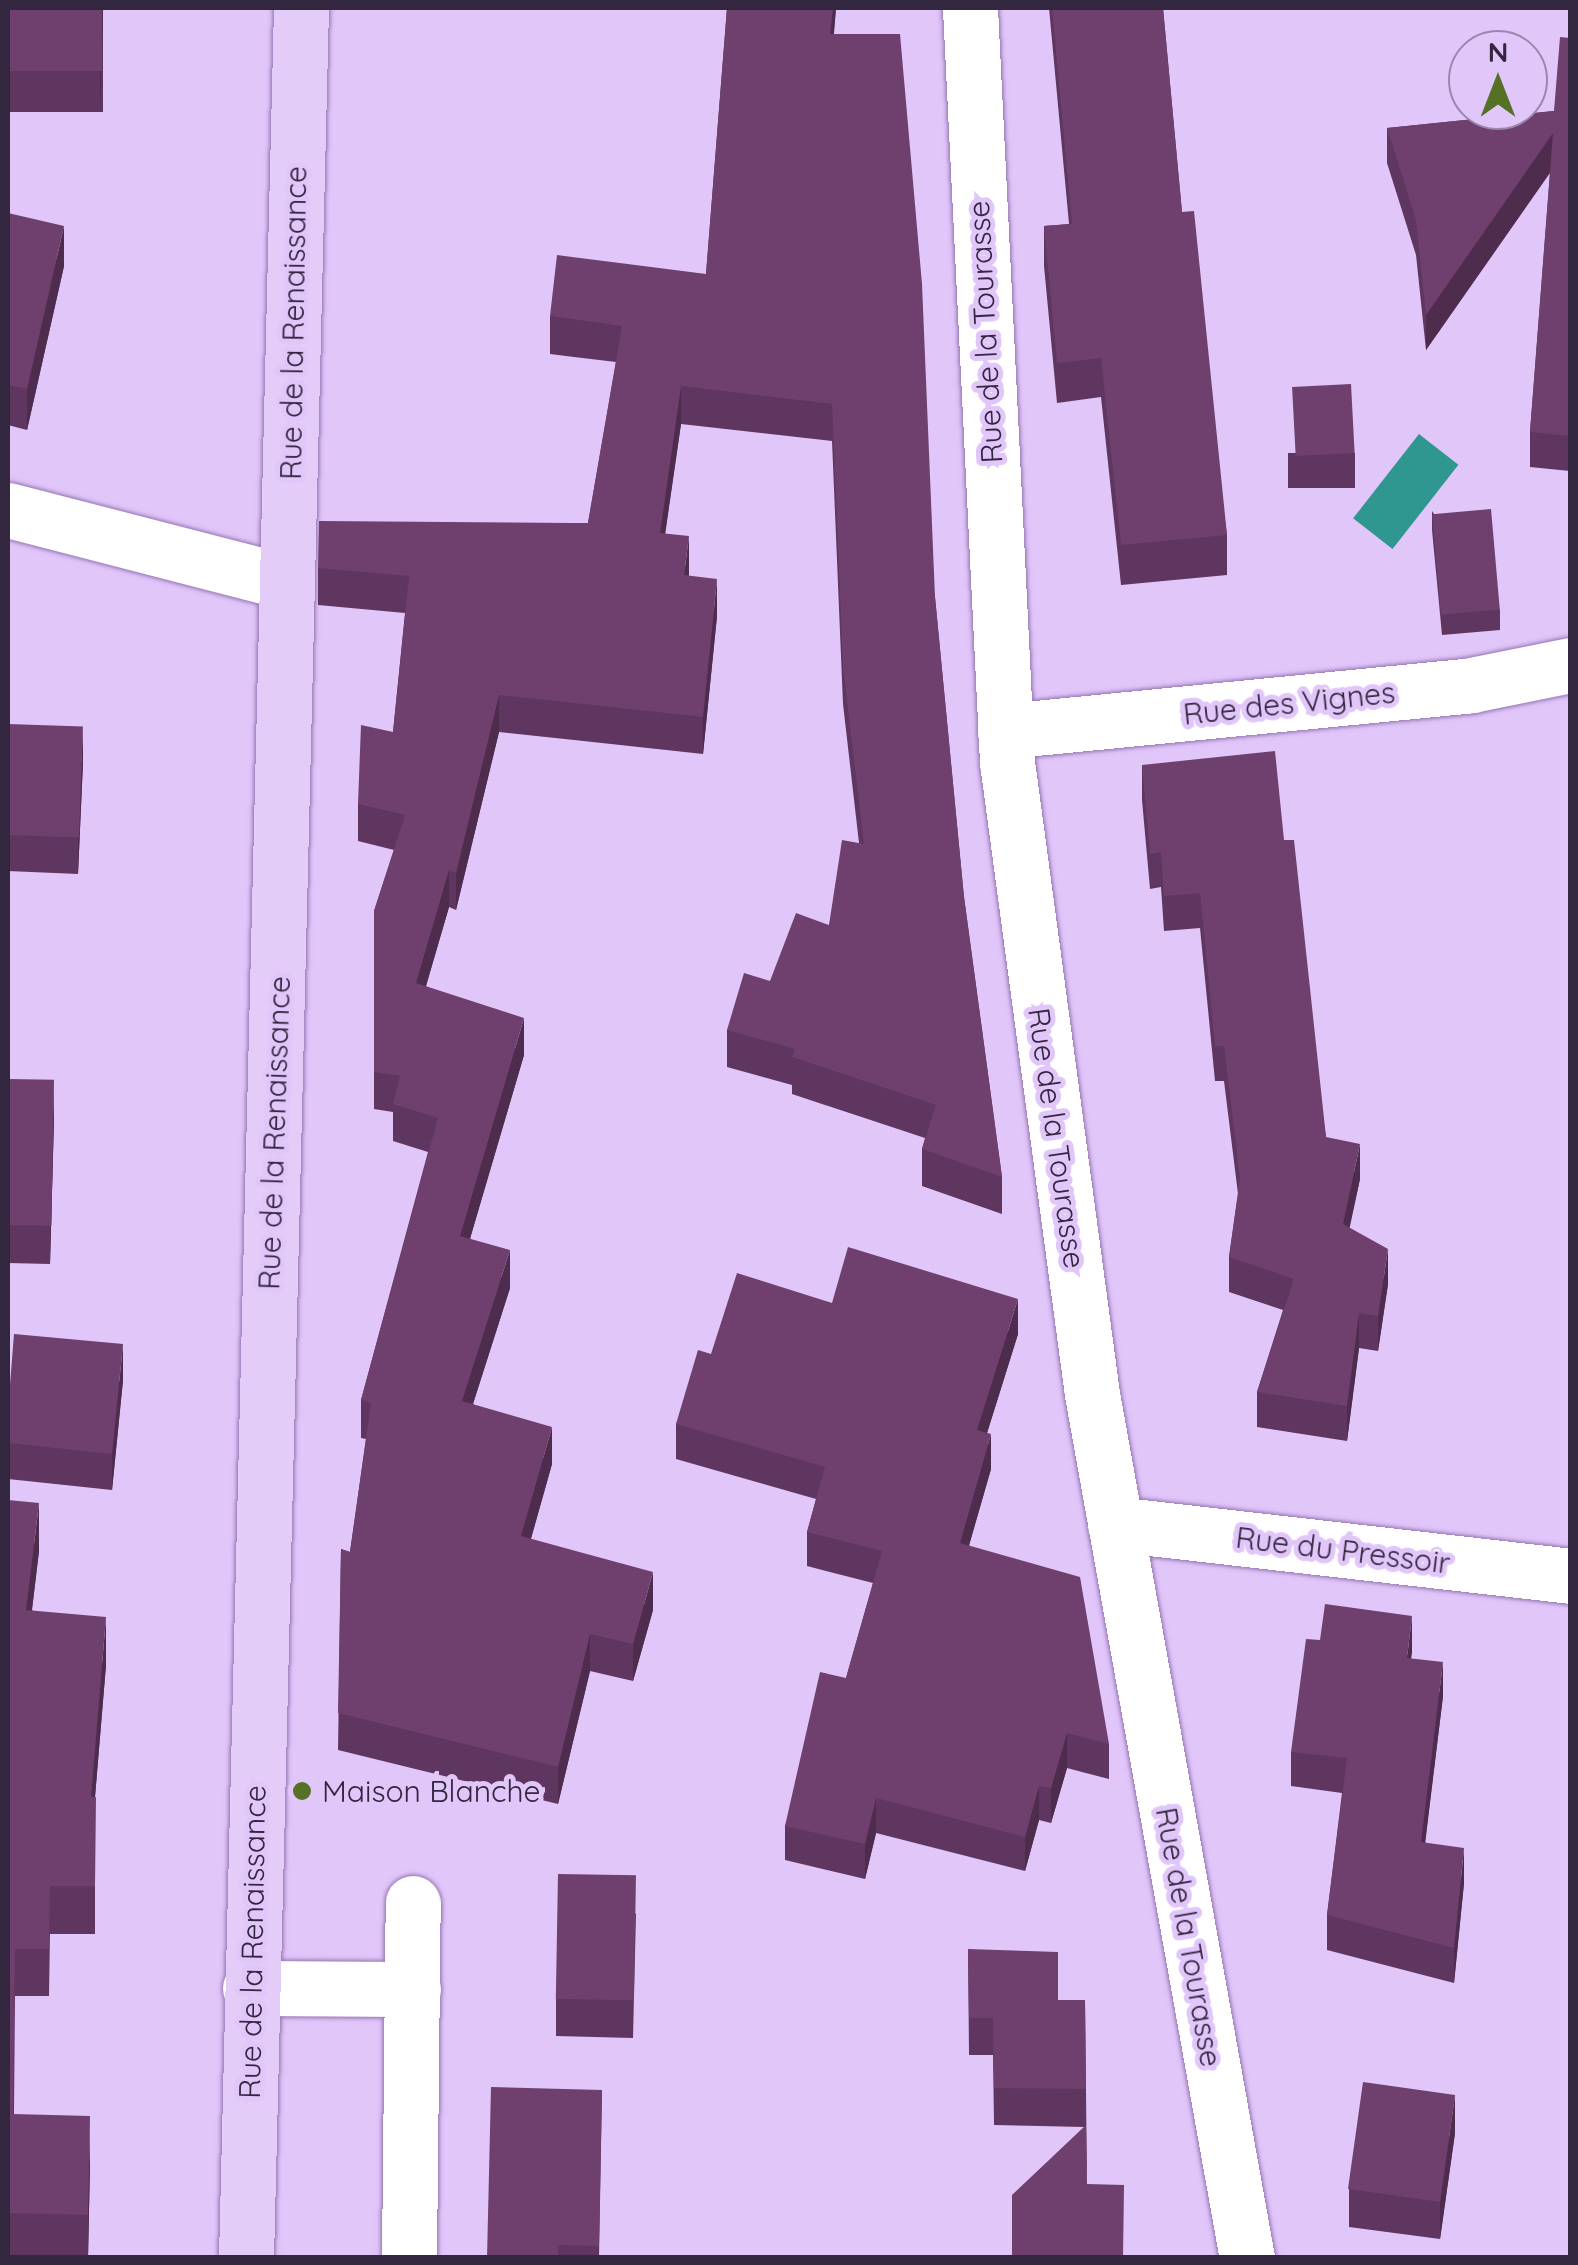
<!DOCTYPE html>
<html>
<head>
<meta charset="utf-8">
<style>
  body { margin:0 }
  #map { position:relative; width:1578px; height:2265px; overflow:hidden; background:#e1c6fa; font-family:Quicksand,sans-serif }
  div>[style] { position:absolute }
  .water>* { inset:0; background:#2f978f; transform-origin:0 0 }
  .roads { filter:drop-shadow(0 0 2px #9575b2) drop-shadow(0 0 2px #9575b2) }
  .minor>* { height:55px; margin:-27.5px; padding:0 27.5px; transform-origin:27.5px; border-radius:27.5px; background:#fff }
  .major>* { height:55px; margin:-27.5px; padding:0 27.5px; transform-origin:27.5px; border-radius:27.5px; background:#e3ccf7 }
  .wall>* { inset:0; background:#5f365f; transform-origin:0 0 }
  .shaded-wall>* { inset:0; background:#4e2c4d }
  .building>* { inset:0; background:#6f3f6e; transform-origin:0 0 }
  .dots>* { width:28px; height:28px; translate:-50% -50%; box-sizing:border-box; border:5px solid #e1c6fa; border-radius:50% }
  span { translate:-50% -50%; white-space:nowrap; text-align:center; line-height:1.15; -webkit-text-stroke:10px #e1c6fa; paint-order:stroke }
  .street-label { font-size:30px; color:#33263f }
  .poi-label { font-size:30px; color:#33263f }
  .left { translate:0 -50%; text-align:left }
  .frame { position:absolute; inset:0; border:10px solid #33263f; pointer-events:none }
  .north { position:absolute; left:1448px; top:30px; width:100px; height:100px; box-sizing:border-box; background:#e1c6fa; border:2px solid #9b86af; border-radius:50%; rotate:0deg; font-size:28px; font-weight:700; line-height:40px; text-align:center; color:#33263f }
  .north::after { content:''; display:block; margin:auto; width:35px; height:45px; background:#547126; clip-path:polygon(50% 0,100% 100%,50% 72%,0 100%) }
</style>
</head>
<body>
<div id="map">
  <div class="water">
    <div style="left:1419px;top:434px;width:50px;height:107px;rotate:38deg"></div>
  </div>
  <div class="roads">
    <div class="minor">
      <div style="left:970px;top:8px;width:755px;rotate:87.19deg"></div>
      <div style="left:1007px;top:762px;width:638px;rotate:82.34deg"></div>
      <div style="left:1092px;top:1394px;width:878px;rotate:79.83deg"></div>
      <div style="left:8px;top:510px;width:287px;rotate:14.5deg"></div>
      <div style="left:1005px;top:731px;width:468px;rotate:-5.6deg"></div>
      <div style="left:1471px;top:685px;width:101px;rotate:-11.4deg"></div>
      <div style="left:1115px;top:1524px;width:458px;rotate:6.5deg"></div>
      <div style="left:250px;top:1988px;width:163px;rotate:0.4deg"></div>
      <div style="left:409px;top:2258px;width:355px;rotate:-89.4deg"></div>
    </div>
    <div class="major">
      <div style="left:246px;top:2258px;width:2251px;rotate:-88.6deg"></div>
    </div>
  </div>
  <div class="wall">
    <div style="left:8px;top:8px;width:95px;height:104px"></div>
    <div style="clip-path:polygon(727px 8px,836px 8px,834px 34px,935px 597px,964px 897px,1002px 1177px,1002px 1214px,922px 1186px,922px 1149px,925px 1138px,792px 1094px,792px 1085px,727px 1067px,727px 1030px,770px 981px,829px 925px,859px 843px,843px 704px,832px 441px,681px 424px,665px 533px,689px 576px,717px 616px,703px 754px,499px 732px,456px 910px,449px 907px,426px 986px,524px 1055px,470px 1238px,510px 1288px,473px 1404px,552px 1464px,531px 1539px,653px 1610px,633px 1681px,590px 1671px,558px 1804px,338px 1750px,341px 1549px,350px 1552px,366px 1439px,361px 1438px,361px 1400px,428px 1152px,393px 1141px,393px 1112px,374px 1109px,374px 911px,394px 850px,358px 841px,358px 804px,393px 732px,405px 613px,318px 605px,318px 568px,588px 523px,616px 362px,550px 354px,550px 316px,706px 274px)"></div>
    <div style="clip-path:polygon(1049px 8px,1163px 8px,1182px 212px,1227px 535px,1227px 575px,1121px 585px,1101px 397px,1057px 403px,1044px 266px,1044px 226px,1069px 224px)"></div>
    <div style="clip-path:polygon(1570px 38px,1570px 471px,1530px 467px,1530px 432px,1550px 173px,1426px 350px,1416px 255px,1387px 163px,1387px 128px,1554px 111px)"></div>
    <div style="clip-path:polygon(8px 213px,64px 266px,27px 430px,8px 425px)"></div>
    <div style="left:1355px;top:453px;width:35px;height:67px;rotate:90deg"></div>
    <div style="clip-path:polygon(1432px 511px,1500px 610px,1500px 630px,1442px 635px,1432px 530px)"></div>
    <div style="clip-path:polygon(8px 724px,83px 762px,78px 874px,8px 871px)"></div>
    <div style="clip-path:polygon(1142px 765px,1284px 840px,1326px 1137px,1360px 1179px,1349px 1228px,1388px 1284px,1378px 1351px,1359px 1348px,1347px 1441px,1257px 1427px,1257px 1392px,1283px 1310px,1229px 1292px,1229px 1257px,1238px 1194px,1224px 1081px,1215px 1081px,1200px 928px,1164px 931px,1161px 887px,1150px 889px,1142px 800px)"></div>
    <div style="clip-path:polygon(8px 1079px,54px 1118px,50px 1264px,8px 1263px)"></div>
    <div style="clip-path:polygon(832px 1303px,1018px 1334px,987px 1433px,991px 1469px,969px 1545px,1109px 1744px,1109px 1779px,1067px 1768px,1051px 1823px,1039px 1820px,1025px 1871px,876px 1833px,865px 1879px,785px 1860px,785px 1826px,846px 1678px,873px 1583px,807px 1566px,807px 1532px,816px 1499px,676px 1459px,676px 1424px,711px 1354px)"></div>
    <div style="clip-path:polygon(123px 1380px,112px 1490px,8px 1479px,8px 1410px)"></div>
    <div style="clip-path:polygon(8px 1500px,39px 1551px,32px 1610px,106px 1665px,95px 1797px,95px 1934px,50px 1934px,49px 1996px,15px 1996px,14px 2114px,90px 2164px,88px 2258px,8px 2258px)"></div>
    <div style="clip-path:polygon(1412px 1651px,1411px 1658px,1443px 1696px,1425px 1842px,1464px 1883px,1454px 1983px,1327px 1950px,1327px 1915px,1342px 1793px,1291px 1786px,1291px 1752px)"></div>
    <div style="clip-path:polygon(636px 1913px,633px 2038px,556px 2036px,556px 1999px)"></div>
    <div style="clip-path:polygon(968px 1949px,1058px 2000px,1085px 2000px,1087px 2184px,1084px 2127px,994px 2125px,993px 2055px,969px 2055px)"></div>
    <div style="clip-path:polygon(602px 2090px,599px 2258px,487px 2258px)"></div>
    <div style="clip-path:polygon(1455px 2133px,1440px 2239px,1349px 2227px,1349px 2189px)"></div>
  </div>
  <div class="shaded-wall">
    <div style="clip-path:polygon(102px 8px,103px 8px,100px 115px,100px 74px)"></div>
    <div style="clip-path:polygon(833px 8px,836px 8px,830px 71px,830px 34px)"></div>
    <div style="clip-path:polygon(1553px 133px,1553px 168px,1426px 350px,1426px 315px)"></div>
    <div style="clip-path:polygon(64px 226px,64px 266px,27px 430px,27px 389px)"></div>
    <div style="clip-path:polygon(681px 386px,681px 424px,660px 570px,660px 533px)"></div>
    <div style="clip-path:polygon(689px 536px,689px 574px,684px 612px,684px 575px)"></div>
    <div style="clip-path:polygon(717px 579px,717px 616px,703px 754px,703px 717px)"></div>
    <div style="clip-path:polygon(499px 695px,499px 732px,456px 910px,456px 873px)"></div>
    <div style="clip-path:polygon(83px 727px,83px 762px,78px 874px,78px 838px)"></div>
    <div style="clip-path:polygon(449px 870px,449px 907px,416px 1020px,416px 983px)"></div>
    <div style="clip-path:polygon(524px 1018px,524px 1055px,460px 1273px,460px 1236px)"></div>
    <div style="clip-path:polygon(54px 1080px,54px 1118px,50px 1264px,50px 1226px)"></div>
    <div style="clip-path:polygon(1360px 1144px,1360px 1179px,1343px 1259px,1343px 1224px)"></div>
    <div style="clip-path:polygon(1388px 1249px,1388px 1284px,1378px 1351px,1378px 1316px)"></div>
    <div style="clip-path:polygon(510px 1250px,510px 1288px,462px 1438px,462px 1401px)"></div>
    <div style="clip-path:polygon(1018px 1299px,1018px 1334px,977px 1465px,977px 1430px)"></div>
    <div style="clip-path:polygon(1359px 1313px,1359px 1348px,1347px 1441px,1347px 1406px)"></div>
    <div style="clip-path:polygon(123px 1344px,123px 1380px,112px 1490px,112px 1454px)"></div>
    <div style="clip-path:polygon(552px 1427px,552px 1464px,521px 1573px,521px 1536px)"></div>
    <div style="clip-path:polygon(991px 1434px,991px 1469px,960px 1577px,960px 1543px)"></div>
    <div style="clip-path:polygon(39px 1503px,39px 1551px,26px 1658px,26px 1610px)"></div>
    <div style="clip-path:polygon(653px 1572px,653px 1610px,633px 1681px,633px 1644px)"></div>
    <div style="clip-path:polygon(1412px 1616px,1412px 1651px,1407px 1693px,1407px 1658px)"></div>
    <div style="clip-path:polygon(106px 1617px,106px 1665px,91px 1845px,91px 1797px)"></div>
    <div style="clip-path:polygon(590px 1634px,590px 1671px,558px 1804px,558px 1767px)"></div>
    <div style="clip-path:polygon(1443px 1662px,1443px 1696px,1421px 1877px,1421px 1842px)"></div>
    <div style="clip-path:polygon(1067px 1733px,1067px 1768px,1051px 1823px,1051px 1788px)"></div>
    <div style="clip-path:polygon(1039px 1786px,1039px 1820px,1025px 1871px,1025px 1837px)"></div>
    <div style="clip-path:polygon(876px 1798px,876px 1833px,865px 1879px,865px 1844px)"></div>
    <div style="clip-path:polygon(1464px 1848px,1464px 1883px,1454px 1983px,1454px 1948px)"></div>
    <div style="clip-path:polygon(1455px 2095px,1455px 2133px,1440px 2239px,1440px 2202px)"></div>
    <div style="clip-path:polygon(90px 2116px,90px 2164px,88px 2258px,88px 2215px)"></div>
  </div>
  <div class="building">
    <div style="left:8px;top:8px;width:94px;height:63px"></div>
    <div style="clip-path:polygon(727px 8px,833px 8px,830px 34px,900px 34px,922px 284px,935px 597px,964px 897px,1002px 1177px,922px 1149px,936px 1105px,792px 1057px,795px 1049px,727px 1030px,744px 973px,770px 981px,796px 913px,829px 925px,842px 840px,864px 844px,843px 667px,832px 404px,681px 386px,660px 533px,689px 536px,684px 575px,717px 579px,703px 717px,499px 695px,456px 873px,449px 870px,416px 983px,524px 1018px,460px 1236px,510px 1250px,462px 1401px,552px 1427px,521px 1536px,653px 1572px,633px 1644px,590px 1634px,558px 1767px,338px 1713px,341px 1549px,350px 1552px,371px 1403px,361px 1400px,438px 1118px,393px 1104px,400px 1076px,374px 1072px,374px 911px,405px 815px,358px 804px,361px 725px,393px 732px,409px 576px,318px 568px,319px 521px,588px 523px,622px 326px,550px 316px,557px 255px,706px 274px)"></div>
    <div style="clip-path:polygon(1052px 8px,1163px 8px,1182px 212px,1194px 211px,1227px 535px,1121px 545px,1101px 358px,1057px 363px,1044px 226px,1072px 224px)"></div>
    <div style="clip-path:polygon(1560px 37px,1570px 38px,1570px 436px,1530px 432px,1553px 133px,1426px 315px,1416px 220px,1387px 128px,1554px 111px)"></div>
    <div style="clip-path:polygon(8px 213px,64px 226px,27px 389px,8px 385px)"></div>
    <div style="left:1351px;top:384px;width:69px;height:59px;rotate:87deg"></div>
    <div style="left:1491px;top:509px;width:101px;height:59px;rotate:85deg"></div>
    <div style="left:8px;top:724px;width:75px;height:111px;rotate:2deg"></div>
    <div style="clip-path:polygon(1275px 751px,1284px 840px,1294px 840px,1326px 1137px,1360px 1144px,1343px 1224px,1388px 1249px,1378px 1316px,1359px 1313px,1347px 1406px,1257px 1392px,1294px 1279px,1229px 1257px,1240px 1178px,1224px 1046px,1215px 1046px,1200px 893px,1164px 896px,1161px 852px,1150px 854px,1142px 765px)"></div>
    <div style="left:8px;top:1079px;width:46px;height:146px;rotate:1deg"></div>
    <div style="clip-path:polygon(848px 1247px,1018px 1299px,977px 1430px,991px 1434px,960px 1543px,1080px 1577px,1109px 1744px,1067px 1733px,1051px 1788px,1039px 1786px,1025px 1837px,876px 1798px,865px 1844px,785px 1826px,820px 1672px,846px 1678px,882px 1551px,807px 1532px,825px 1467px,676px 1424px,698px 1350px,711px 1354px,737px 1273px,832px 1303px)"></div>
    <div style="clip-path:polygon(14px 1334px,123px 1344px,112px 1454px,8px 1443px,8px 1410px)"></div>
    <div style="clip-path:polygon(8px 1500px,39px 1503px,26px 1610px,106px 1617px,91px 1797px,96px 1797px,95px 1886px,50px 1886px,49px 1949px,15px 1949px,13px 2114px,90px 2116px,88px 2215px,8px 2213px)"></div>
    <div style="clip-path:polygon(1325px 1604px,1412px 1616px,1407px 1658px,1443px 1662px,1421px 1842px,1464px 1848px,1454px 1948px,1327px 1915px,1347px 1758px,1291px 1752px,1306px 1639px,1320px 1640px)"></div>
    <div style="left:558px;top:1874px;width:78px;height:125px;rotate:1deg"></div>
    <div style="clip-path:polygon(968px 1949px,1058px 1952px,1058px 2000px,1085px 2000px,1086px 2089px,994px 2088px,993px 2018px,969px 2018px)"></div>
    <div style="left:1363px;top:2082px;width:93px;height:108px;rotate:8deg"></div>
    <div style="clip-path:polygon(491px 2087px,602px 2090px,599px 2246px,558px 2245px,558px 2258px,487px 2258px)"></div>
    <div style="clip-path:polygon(1086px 2125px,1087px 2184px,1124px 2185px,1123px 2258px,1012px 2258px,1012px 2195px)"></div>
  </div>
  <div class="dots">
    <div style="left:302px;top:1791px;background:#547126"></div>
  </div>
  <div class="street-label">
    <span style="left:293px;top:323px;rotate:-89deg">Rue de la Renaissance</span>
    <span style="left:985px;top:332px;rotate:-93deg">Rue de la Tourasse</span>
    <span style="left:1289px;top:703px;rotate:-6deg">Rue des Vignes</span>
    <span style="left:274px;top:1133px;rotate:-88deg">Rue de la Renaissance</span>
    <span style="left:1057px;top:1138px;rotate:82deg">Rue de la Tourasse</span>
    <span style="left:1343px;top:1550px;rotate:7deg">Rue du Pressoir</span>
    <span style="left:1189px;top:1937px;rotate:80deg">Rue de la Tourasse</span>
    <span style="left:252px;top:1942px;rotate:-89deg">Rue de la Renaissance</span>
  </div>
  <div class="poi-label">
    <span class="left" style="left:322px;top:1791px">Maison Blanche</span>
  </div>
  <div class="frame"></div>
  <div class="north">N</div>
</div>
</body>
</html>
